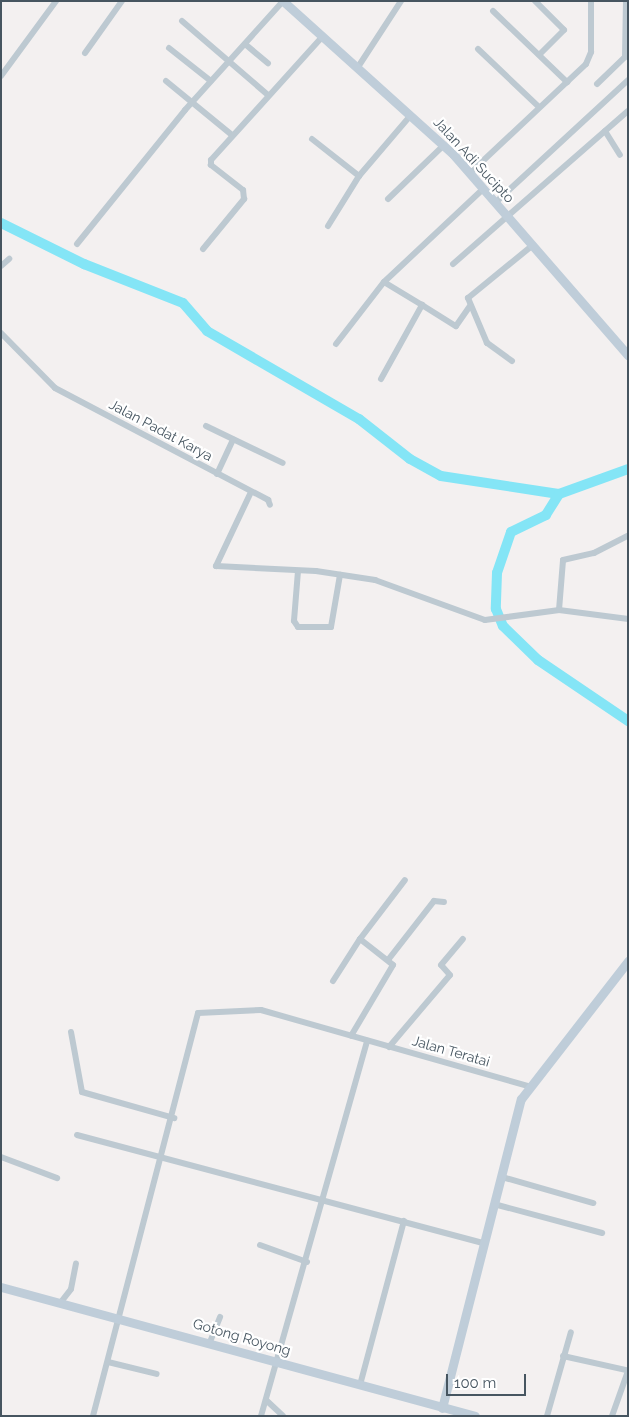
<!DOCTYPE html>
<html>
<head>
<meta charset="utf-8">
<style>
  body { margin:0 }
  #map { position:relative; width:629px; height:1417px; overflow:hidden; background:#f3f0f0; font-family:Raleway,sans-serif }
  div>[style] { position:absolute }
  .river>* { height:10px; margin:-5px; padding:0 5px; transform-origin:5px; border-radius:5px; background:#84e5f6 }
  .street>* { height:6px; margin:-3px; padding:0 3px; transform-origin:3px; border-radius:3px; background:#bdc9d1 }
  .secondary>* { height:9px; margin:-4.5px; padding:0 4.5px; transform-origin:4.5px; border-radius:4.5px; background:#bfcdd9 }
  span { translate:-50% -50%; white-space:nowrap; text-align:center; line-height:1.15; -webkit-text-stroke:4.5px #fff; paint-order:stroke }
  .street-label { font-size:14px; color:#465560 }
  .frame { position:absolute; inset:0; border:2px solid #465560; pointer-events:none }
  .scale { position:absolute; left:446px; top:1374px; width:80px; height:22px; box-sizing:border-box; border:2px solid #465560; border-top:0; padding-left:6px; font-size:15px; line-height:18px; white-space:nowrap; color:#465560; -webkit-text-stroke:4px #fff; paint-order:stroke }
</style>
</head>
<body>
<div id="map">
  <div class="river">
    <div style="left:1px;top:223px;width:93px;rotate:26.3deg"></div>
    <div style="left:84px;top:264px;width:106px;rotate:21.5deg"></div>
    <div style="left:183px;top:303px;width:37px;rotate:49deg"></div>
    <div style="left:207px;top:331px;width:176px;rotate:30.1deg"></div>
    <div style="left:359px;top:419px;width:65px;rotate:38.1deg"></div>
    <div style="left:410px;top:459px;width:35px;rotate:29deg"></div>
    <div style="left:441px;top:476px;width:119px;rotate:8.7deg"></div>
    <div style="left:559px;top:494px;width:73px;rotate:-19.9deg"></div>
    <div style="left:559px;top:494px;width:25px;rotate:122deg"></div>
    <div style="left:546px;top:515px;width:39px;rotate:154deg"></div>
    <div style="left:511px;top:532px;width:43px;rotate:108.9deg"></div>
    <div style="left:497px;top:573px;width:36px;rotate:92deg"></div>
    <div style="left:496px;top:609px;width:18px;rotate:68deg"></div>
    <div style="left:503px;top:626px;width:49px;rotate:44.2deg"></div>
    <div style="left:538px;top:660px;width:109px;rotate:34.1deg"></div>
  </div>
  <div class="street">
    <div style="left:535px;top:1px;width:41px;rotate:45deg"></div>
    <div style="left:564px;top:30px;width:35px;rotate:135deg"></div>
    <div style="left:493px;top:11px;width:103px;rotate:43.8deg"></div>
    <div style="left:182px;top:21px;width:113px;rotate:40.7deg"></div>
    <div style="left:245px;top:44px;width:30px;rotate:40deg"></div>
    <div style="left:169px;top:48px;width:53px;rotate:38.2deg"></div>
    <div style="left:478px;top:49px;width:84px;rotate:43.6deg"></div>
    <div style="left:85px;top:53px;width:64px;rotate:-54.6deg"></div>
    <div style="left:358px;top:67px;width:79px;rotate:-56.9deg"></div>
    <div style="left:1px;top:76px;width:93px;rotate:-53.7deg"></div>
    <div style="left:166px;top:81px;width:85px;rotate:39.3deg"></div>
    <div style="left:597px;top:84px;width:39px;rotate:-44deg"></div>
    <div style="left:625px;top:57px;width:56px;rotate:-89deg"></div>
    <div style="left:605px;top:131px;width:28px;rotate:58deg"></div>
    <div style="left:312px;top:139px;width:60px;rotate:38.2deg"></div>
    <div style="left:359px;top:176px;width:80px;rotate:-49.6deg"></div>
    <div style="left:470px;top:173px;width:159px;rotate:-43.2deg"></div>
    <div style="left:586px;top:64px;width:13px;rotate:-67deg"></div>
    <div style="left:591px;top:52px;width:51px;rotate:-90deg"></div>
    <div style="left:388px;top:199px;width:78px;rotate:-44deg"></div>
    <div style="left:496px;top:202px;width:180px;rotate:-42.7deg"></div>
    <div style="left:328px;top:226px;width:59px;rotate:-58.2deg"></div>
    <div style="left:77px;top:244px;width:172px;rotate:-51.1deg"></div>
    <div style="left:185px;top:110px;width:147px;rotate:-48deg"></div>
    <div style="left:203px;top:249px;width:65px;rotate:-50.6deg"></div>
    <div style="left:244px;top:199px;width:9px;rotate:-96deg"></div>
    <div style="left:243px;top:190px;width:41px;rotate:-142deg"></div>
    <div style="left:211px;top:165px;width:5px;rotate:-90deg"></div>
    <div style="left:211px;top:160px;width:167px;rotate:-47.9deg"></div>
    <div style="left:453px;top:264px;width:232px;rotate:-41.2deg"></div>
    <div style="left:1px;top:266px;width:11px;rotate:-41deg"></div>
    <div style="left:422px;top:305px;width:40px;rotate:32deg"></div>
    <div style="left:456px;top:326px;width:24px;rotate:-55deg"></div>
    <div style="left:1px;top:333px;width:77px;rotate:45.5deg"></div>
    <div style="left:55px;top:388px;width:241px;rotate:27.7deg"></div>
    <div style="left:268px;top:500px;width:5px;rotate:68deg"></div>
    <div style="left:336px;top:344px;width:78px;rotate:-52.3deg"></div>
    <div style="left:384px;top:282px;width:137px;rotate:-43.2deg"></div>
    <div style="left:512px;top:361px;width:31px;rotate:-144deg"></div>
    <div style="left:487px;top:343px;width:49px;rotate:-112.9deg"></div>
    <div style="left:468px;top:298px;width:84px;rotate:-39.2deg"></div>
    <div style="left:381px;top:379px;width:85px;rotate:-61deg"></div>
    <div style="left:422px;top:305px;width:44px;rotate:-148.8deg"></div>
    <div style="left:206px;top:426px;width:85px;rotate:25.7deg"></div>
    <div style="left:217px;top:474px;width:38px;rotate:-65deg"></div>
    <div style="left:251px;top:492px;width:82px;rotate:115.3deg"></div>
    <div style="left:216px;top:566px;width:100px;rotate:2.9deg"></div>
    <div style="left:316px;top:571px;width:60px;rotate:8.7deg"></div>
    <div style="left:375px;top:580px;width:117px;rotate:20deg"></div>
    <div style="left:485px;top:620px;width:75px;rotate:-7.7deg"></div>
    <div style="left:559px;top:610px;width:70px;rotate:7.4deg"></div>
    <div style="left:298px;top:571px;width:50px;rotate:94.6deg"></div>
    <div style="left:294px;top:621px;width:7px;rotate:56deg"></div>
    <div style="left:298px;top:627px;width:33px"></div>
    <div style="left:331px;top:627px;width:53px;rotate:-80.2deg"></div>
    <div style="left:559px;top:610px;width:50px;rotate:-85.4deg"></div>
    <div style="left:563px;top:560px;width:32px;rotate:-13deg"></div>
    <div style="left:594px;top:553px;width:38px;rotate:-27deg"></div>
    <div style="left:360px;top:939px;width:74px;rotate:-52.7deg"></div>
    <div style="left:388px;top:960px;width:75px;rotate:-52.1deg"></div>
    <div style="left:434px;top:901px;width:10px;rotate:6deg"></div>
    <div style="left:333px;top:981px;width:50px;rotate:-57.3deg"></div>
    <div style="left:360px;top:939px;width:42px;rotate:38.2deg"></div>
    <div style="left:393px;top:965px;width:82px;rotate:120.6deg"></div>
    <div style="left:71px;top:1032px;width:61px;rotate:79.6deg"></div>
    <div style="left:82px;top:1092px;width:96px;rotate:15.8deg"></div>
    <div style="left:389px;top:1047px;width:94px;rotate:-49.7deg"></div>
    <div style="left:450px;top:975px;width:13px;rotate:-132deg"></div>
    <div style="left:441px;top:965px;width:34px;rotate:-50deg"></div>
    <div style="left:77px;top:1135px;width:419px;rotate:14.9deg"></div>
    <div style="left:1px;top:1157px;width:60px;rotate:20.6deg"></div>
    <div style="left:502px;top:1177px;width:95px;rotate:15.9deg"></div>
    <div style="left:494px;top:1204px;width:112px;rotate:15deg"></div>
    <div style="left:260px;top:1245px;width:50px;rotate:19.9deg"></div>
    <div style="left:61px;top:1302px;width:16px;rotate:-52deg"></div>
    <div style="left:71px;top:1289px;width:26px;rotate:-79deg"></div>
    <div style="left:210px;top:1342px;width:27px;rotate:-68deg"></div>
    <div style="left:563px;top:1356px;width:65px;rotate:12.5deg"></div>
    <div style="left:108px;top:1362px;width:50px;rotate:13.8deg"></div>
    <div style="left:360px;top:1385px;width:170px;rotate:-75deg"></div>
    <div style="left:266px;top:1400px;width:23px;rotate:43deg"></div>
    <div style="left:93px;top:1416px;width:416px;rotate:-75.4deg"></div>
    <div style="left:198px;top:1013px;width:63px;rotate:-2.7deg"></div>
    <div style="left:261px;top:1010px;width:278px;rotate:15.9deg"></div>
    <div style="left:261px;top:1416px;width:390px;rotate:-74.2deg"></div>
    <div style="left:547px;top:1416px;width:87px;rotate:-74.1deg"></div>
    <div style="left:612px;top:1416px;width:48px;rotate:-70.4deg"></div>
  </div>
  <div class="secondary">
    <div style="left:283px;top:1px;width:229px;rotate:42deg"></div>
    <div style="left:453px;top:154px;width:267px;rotate:49deg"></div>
    <div style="left:1px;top:1287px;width:491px;rotate:15.2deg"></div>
    <div style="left:442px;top:1408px;width:319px;rotate:-75.7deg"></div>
    <div style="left:521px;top:1099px;width:175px;rotate:-52.2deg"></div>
  </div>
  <div class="street-label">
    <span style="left:474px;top:160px;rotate:47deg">Jalan Adi Sucipto</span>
    <span style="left:161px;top:430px;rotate:28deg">Jalan Padat Karya</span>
    <span style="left:451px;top:1051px;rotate:16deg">Jalan Teratai</span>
    <span style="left:242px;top:1337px;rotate:16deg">Gotong Royong</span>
  </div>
  <div class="frame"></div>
  <div class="scale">100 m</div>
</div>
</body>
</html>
